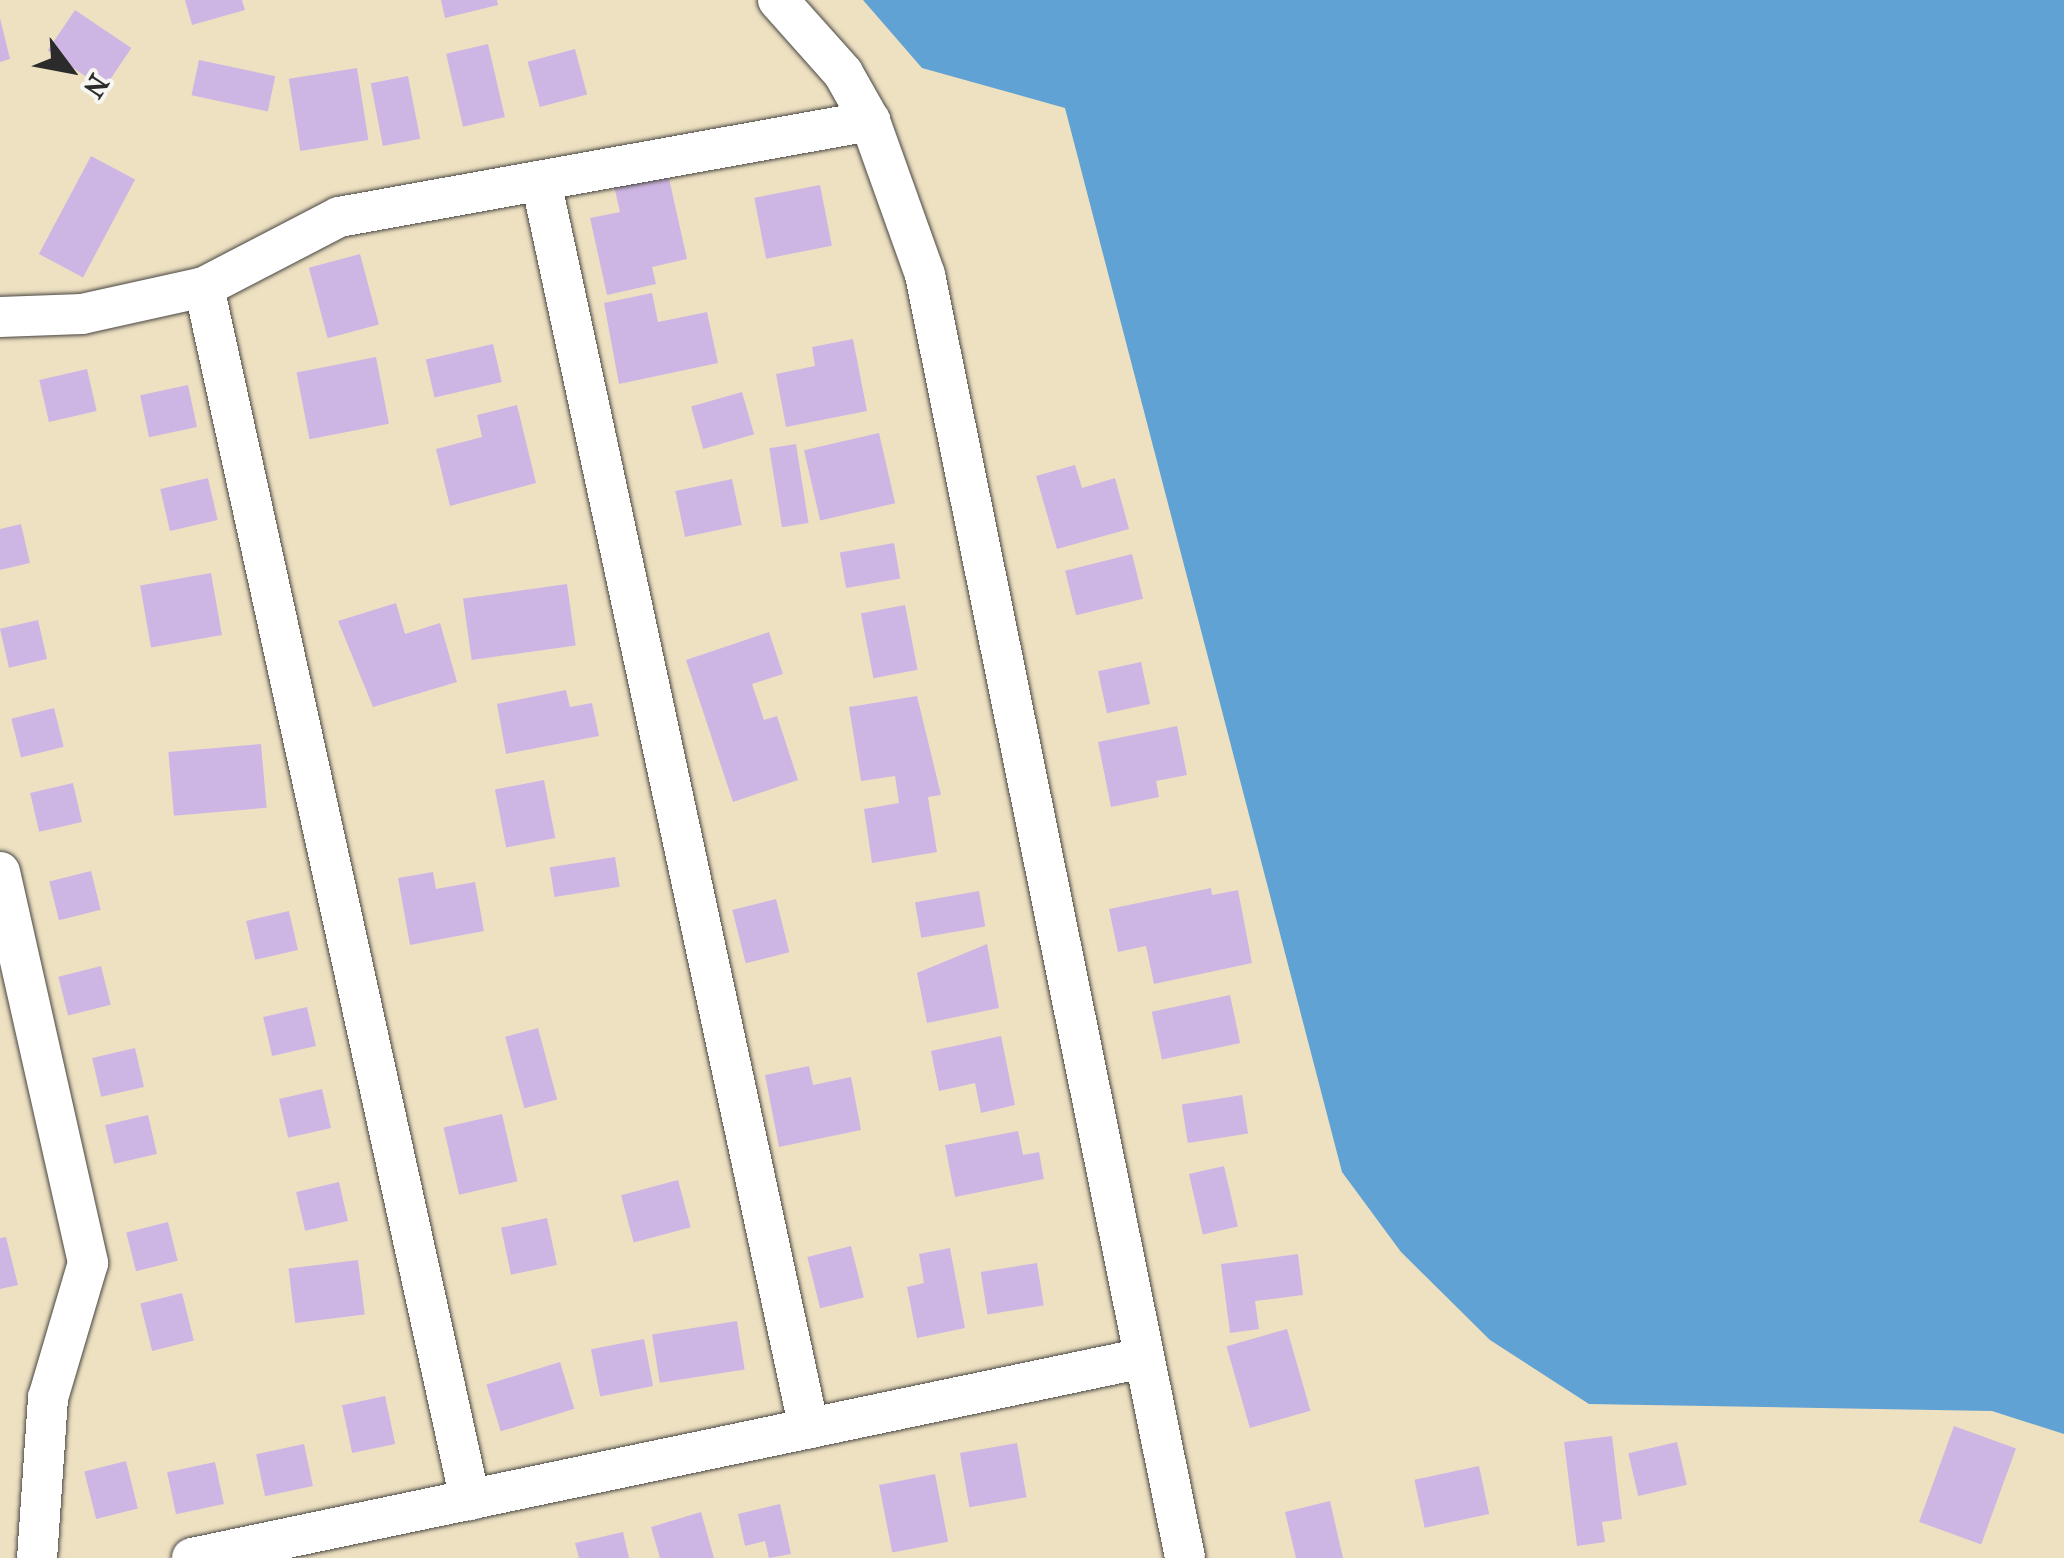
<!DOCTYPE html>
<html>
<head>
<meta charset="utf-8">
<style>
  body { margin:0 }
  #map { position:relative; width:2064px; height:1558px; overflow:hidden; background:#eee1c2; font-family:"IM FELL French Canon",serif }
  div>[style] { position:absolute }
  .water>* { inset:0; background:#5fa2d3 }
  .building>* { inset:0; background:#ceb6e4; transform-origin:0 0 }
  .roads { filter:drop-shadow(0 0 2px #484642) drop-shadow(0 0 2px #484642) }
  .minor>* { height:40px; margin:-20px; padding:0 20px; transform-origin:20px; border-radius:20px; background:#fff }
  span { translate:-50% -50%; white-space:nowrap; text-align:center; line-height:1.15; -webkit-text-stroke:9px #f6f6f2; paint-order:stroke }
  .north { position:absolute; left:20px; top:20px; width:100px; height:100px; -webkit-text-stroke:8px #f6f6f2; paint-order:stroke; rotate:122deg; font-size:28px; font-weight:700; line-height:40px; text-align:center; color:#2b2b2b }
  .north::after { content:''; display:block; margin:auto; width:35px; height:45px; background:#2b2b2b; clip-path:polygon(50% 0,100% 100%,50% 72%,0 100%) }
</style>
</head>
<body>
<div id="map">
  <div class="water">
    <div style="clip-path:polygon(863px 0,2064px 0,2064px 1434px,1992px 1411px,1589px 1404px,1490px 1340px,1401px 1252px,1342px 1172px,1065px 108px,922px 68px)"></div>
  </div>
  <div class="building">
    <div style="clip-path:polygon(185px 0,242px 0,245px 10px,192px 25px)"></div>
    <div style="clip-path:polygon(441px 0,497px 0,498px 5px,445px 18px)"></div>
    <div style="left:75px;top:10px;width:68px;height:49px;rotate:34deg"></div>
    <div style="clip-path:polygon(0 18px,10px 59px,0 62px)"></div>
    <div style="left:488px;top:44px;width:75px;height:43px;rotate:77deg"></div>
    <div style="left:575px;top:49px;width:47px;height:49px;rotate:75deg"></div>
    <div style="left:199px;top:60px;width:78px;height:36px;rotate:12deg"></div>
    <div style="left:357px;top:68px;width:73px;height:69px;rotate:81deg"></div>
    <div style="left:408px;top:76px;width:64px;height:38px;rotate:79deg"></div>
    <div style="left:91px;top:156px;width:50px;height:111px;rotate:28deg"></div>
    <div style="clip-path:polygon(668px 174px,687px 259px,652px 267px,656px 284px,607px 295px,590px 218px,620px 212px,614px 186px)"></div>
    <div style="left:820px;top:185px;width:62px;height:67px;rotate:79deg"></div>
    <div style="left:360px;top:254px;width:73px;height:53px;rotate:75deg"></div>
    <div style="clip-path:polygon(652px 293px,658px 322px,707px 312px,718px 363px,619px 384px,604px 303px)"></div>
    <div style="clip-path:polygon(853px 339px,867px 411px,786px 427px,776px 374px,815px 366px,812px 347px)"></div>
    <div style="left:493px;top:344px;width:39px;height:69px;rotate:77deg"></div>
    <div style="left:376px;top:357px;width:68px;height:81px;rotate:79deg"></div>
    <div style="left:87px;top:369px;width:43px;height:49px;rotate:77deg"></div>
    <div style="left:188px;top:385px;width:43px;height:49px;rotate:78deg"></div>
    <div style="left:742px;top:392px;width:44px;height:53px;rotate:74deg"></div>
    <div style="clip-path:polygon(517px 405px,536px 483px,450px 506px,436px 449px,482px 437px,477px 415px)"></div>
    <div style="left:879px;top:433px;width:72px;height:77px;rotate:77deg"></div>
    <div style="left:796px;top:444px;width:80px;height:27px;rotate:81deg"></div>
    <div style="clip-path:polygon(1075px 465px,1082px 488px,1115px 478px,1129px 529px,1057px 549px,1036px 476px)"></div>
    <div style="left:208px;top:478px;width:43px;height:49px;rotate:77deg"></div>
    <div style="left:732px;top:479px;width:47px;height:58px;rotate:78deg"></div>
    <div style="clip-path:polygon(21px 524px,30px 563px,0 570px,0 529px)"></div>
    <div style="left:894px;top:543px;width:36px;height:55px;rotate:80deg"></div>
    <div style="left:1132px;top:554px;width:46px;height:69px;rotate:76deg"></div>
    <div style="left:211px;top:573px;width:63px;height:72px;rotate:80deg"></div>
    <div style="left:567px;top:584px;width:62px;height:105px;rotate:82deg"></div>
    <div style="clip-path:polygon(396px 603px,405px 634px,440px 623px,457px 682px,373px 707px,338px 621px)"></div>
    <div style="left:905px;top:605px;width:66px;height:45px;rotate:79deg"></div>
    <div style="left:38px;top:620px;width:40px;height:39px;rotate:77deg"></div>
    <div style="clip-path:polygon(769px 632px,783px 674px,752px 684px,764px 720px,777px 716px,798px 780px,733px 802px,686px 660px)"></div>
    <div style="left:1141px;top:662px;width:43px;height:44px;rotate:78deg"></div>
    <div style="clip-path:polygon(566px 690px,570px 707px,592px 703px,599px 736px,506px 754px,497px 704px)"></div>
    <div style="clip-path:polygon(917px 696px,941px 795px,928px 797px,937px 852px,872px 863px,864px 809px,899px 803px,895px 776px,861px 781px,849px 707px)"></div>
    <div style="left:54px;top:708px;width:40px;height:44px;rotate:76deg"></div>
    <div style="clip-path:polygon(1177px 726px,1187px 775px,1156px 781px,1159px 797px,1111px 807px,1098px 742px)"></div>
    <div style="left:261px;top:744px;width:64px;height:93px;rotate:85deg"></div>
    <div style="left:544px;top:780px;width:59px;height:50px;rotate:79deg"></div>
    <div style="left:73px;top:783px;width:40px;height:44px;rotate:77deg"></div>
    <div style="left:615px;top:857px;width:30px;height:66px;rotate:81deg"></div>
    <div style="left:91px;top:871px;width:40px;height:43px;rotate:76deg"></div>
    <div style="clip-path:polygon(433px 872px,436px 889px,475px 882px,484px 931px,410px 945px,398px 878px)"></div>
    <div style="clip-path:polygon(1211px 888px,1212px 895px,1238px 890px,1252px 963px,1154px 984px,1146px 946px,1118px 952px,1109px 909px)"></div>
    <div style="left:979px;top:891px;width:36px;height:65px;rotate:80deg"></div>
    <div style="left:776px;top:899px;width:55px;height:45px;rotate:76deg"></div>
    <div style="left:289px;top:911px;width:40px;height:44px;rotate:77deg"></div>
    <div style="clip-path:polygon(987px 944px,999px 1008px,927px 1023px,917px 973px)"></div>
    <div style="left:101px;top:966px;width:40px;height:44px;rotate:76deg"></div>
    <div style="left:1230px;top:995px;width:49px;height:80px;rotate:78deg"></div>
    <div style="left:307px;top:1007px;width:40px;height:45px;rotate:77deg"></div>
    <div style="left:538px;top:1028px;width:74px;height:34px;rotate:75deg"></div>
    <div style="clip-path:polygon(1001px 1036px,1015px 1105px,981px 1113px,975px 1083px,939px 1091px,931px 1051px)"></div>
    <div style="left:135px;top:1048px;width:40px;height:44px;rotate:77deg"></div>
    <div style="clip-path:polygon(809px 1066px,813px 1085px,851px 1077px,861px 1130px,779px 1147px,765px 1075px)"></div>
    <div style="left:322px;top:1089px;width:40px;height:44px;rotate:77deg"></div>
    <div style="left:1242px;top:1095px;width:39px;height:61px;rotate:81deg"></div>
    <div style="left:502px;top:1114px;width:69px;height:60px;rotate:77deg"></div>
    <div style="left:148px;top:1115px;width:40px;height:44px;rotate:77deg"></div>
    <div style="clip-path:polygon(1018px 1131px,1023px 1155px,1039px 1152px,1044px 1179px,955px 1197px,945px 1145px)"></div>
    <div style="left:1224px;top:1166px;width:62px;height:36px;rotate:77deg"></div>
    <div style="left:678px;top:1180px;width:49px;height:59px;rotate:75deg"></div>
    <div style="left:339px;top:1182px;width:40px;height:44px;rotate:77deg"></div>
    <div style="left:547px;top:1218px;width:48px;height:47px;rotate:78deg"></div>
    <div style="left:168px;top:1222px;width:40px;height:43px;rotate:76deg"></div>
    <div style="clip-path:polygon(6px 1237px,18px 1285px,0 1289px,0 1238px)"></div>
    <div style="left:851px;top:1246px;width:53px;height:45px;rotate:76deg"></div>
    <div style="clip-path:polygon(950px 1248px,965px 1328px,917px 1338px,907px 1287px,924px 1283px,919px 1254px)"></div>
    <div style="clip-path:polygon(1298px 1254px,1303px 1295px,1255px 1301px,1259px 1329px,1230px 1333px,1221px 1264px)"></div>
    <div style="left:358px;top:1260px;width:55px;height:70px;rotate:83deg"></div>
    <div style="left:1037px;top:1263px;width:43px;height:57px;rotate:81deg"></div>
    <div style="left:182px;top:1293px;width:49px;height:43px;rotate:76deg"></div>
    <div style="left:737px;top:1321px;width:49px;height:86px;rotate:81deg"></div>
    <div style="left:1287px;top:1329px;width:85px;height:63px;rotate:74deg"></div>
    <div style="left:644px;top:1339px;width:48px;height:54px;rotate:79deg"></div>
    <div style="left:560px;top:1362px;width:49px;height:77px;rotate:73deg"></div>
    <div style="left:385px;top:1396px;width:49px;height:44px;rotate:78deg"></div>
    <div style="left:1954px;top:1426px;width:66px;height:102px;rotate:20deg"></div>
    <div style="clip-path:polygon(1612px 1436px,1622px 1519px,1602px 1522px,1605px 1542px,1577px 1546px,1564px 1442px)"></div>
    <div style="left:1677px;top:1442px;width:44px;height:50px;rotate:77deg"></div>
    <div style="left:1017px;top:1443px;width:55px;height:58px;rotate:80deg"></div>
    <div style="left:304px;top:1444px;width:43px;height:49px;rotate:78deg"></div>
    <div style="left:126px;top:1461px;width:49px;height:43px;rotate:76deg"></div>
    <div style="left:215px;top:1462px;width:43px;height:49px;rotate:78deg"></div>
    <div style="left:1479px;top:1466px;width:49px;height:66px;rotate:78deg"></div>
    <div style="left:935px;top:1474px;width:69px;height:57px;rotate:79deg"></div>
    <div style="clip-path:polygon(1330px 1501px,1343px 1558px,1296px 1558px,1285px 1512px)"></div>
    <div style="clip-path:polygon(780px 1504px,791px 1554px,769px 1558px,765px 1541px,745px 1546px,738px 1514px)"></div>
    <div style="clip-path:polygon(701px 1512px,714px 1558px,660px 1558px,651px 1527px)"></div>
    <div style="clip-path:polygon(623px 1532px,629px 1558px,579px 1558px,575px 1543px)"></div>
  </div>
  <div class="roads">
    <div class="minor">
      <div style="left:778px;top:0;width:98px;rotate:48.3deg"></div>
      <div style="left:843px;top:73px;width:55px;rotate:60.6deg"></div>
      <div style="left:870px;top:121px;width:164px;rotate:70.3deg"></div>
      <div style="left:925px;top:275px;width:1309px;rotate:78.54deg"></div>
      <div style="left:541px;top:181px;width:1276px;rotate:77.88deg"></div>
      <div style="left:204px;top:287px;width:1242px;rotate:77.63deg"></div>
      <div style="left:0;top:317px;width:82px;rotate:-2.1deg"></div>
      <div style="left:82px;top:314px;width:125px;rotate:-12.5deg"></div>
      <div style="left:204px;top:287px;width:152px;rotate:-27.4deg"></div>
      <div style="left:339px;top:217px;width:540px;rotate:-10.25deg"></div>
      <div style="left:0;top:872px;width:401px;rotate:77.3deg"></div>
      <div style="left:88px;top:1263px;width:141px;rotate:106.5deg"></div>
      <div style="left:48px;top:1398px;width:160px;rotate:93.9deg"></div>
      <div style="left:192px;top:1558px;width:968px;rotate:-11.87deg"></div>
    </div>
  </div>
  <div class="north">N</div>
</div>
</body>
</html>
